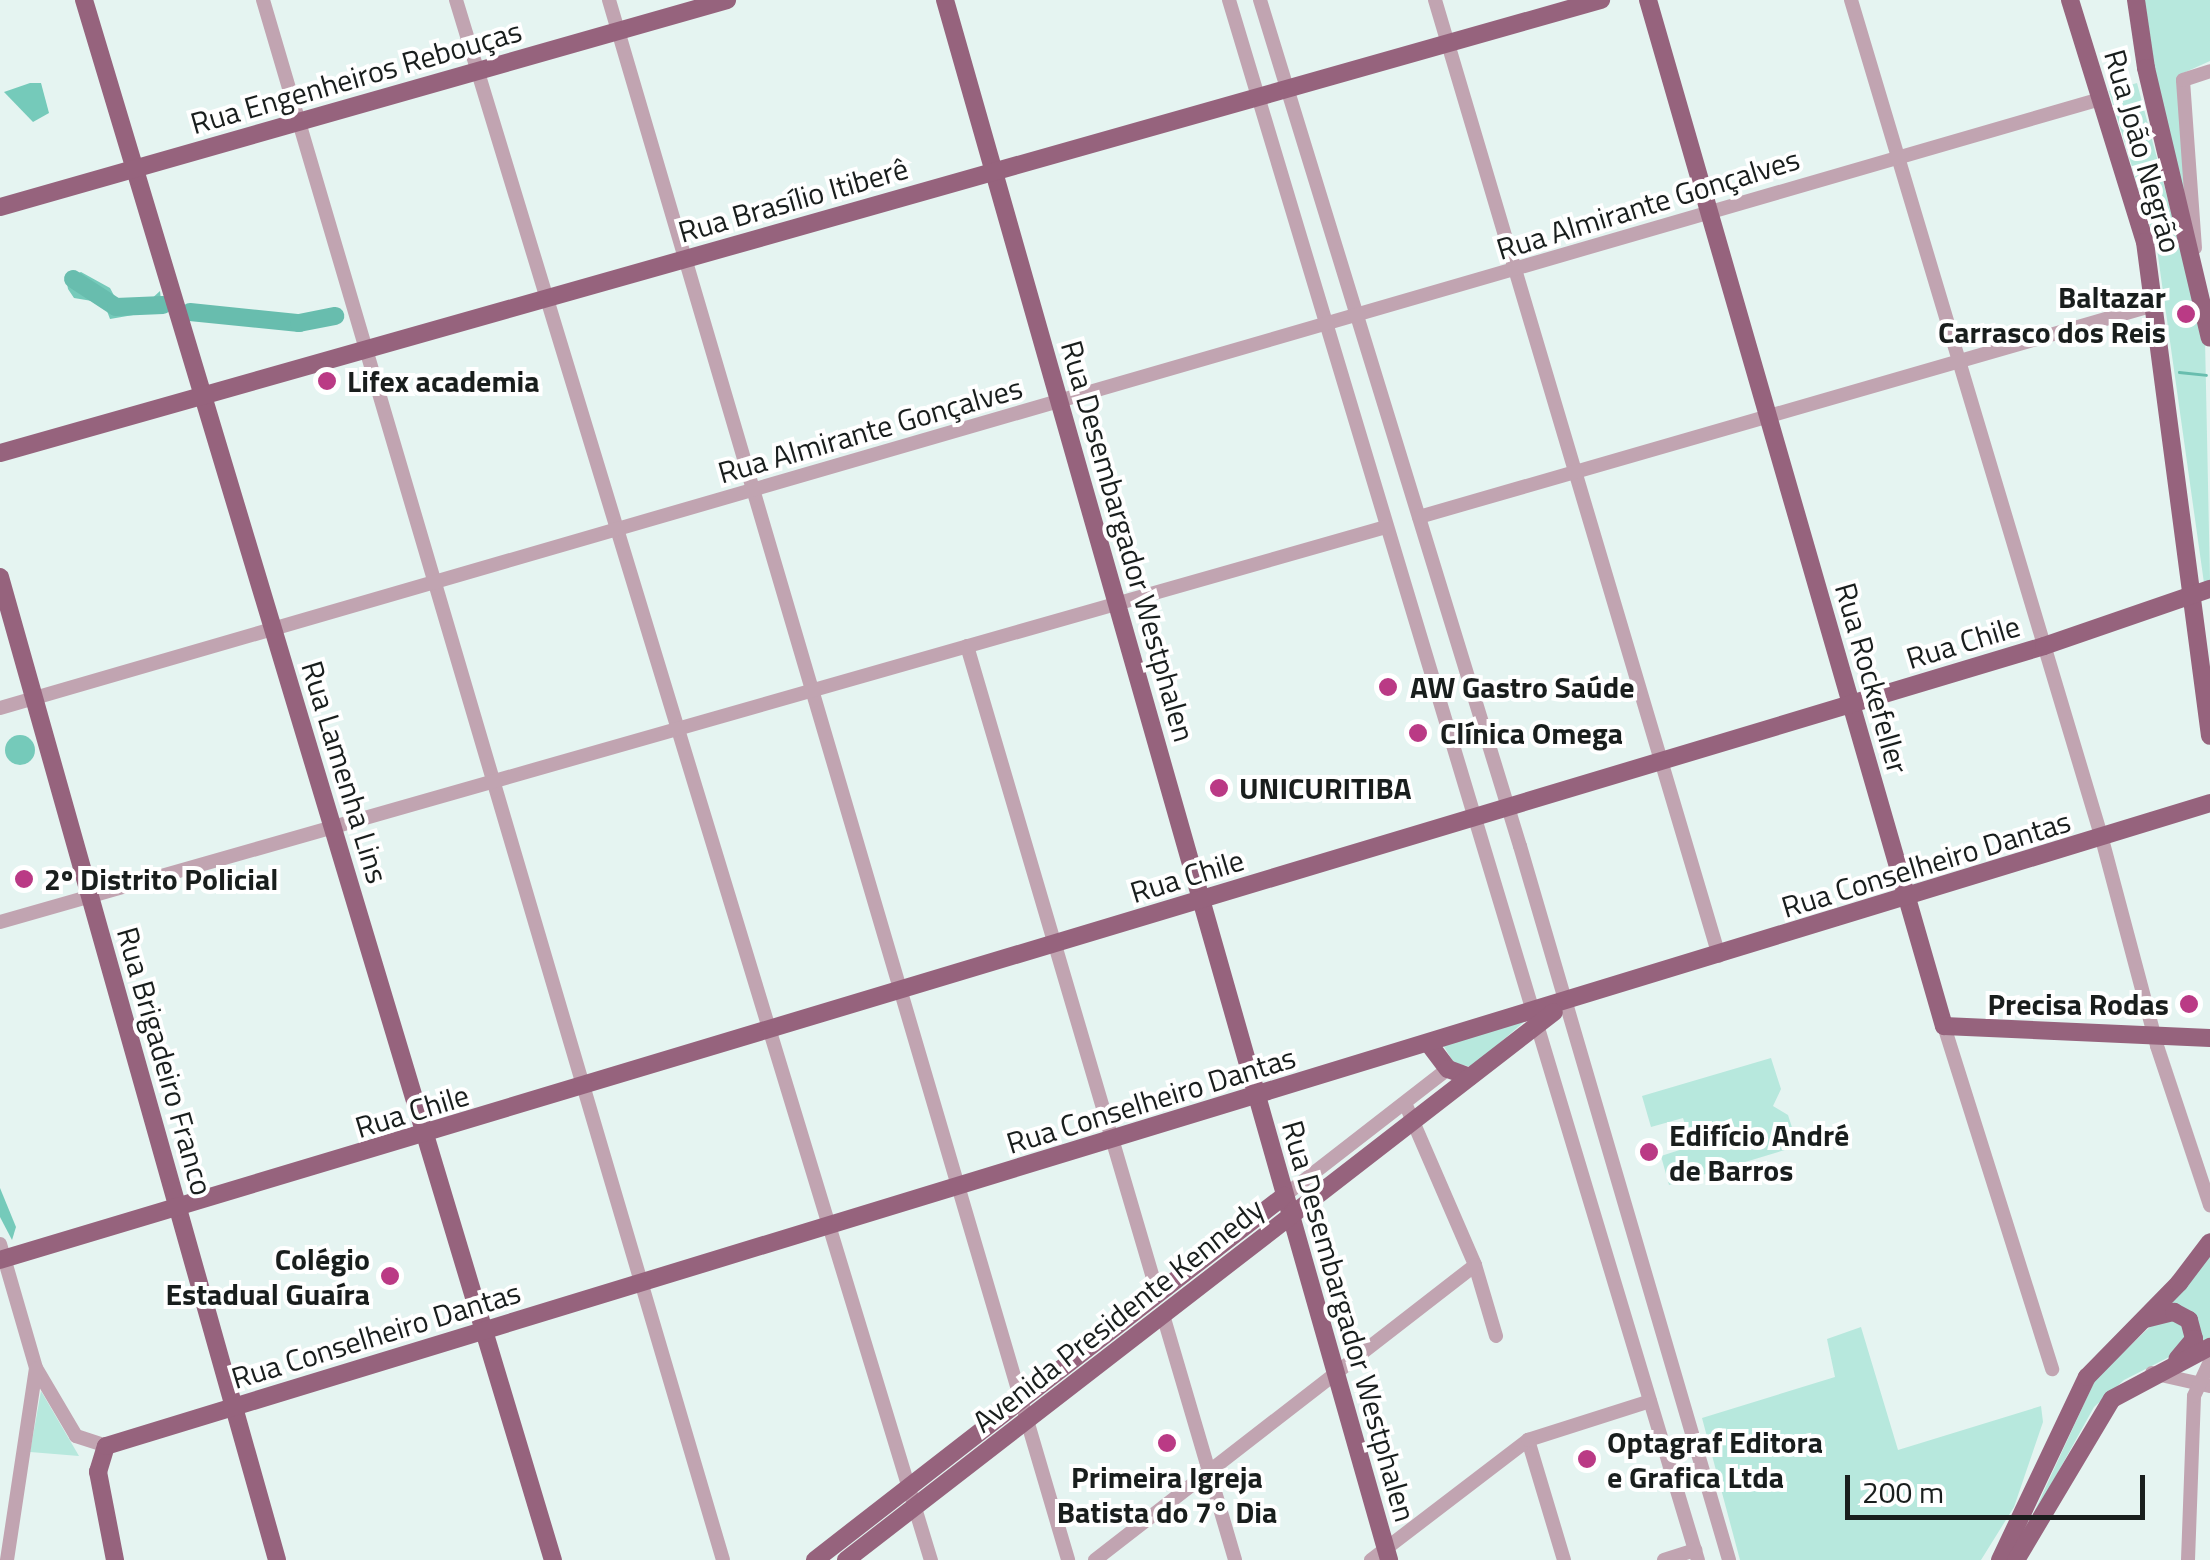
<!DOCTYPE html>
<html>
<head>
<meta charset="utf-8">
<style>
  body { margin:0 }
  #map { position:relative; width:2210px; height:1560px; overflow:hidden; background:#e5f4f1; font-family:"Titillium Web",sans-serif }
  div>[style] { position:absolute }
  .green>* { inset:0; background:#b7e8dd }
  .forest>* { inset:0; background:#75caba }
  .round { border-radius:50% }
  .stream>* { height:2.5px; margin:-1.25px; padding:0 1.25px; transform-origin:1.25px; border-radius:1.25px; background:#68bdae }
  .river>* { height:18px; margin:-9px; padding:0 9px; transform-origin:9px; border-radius:9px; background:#68bdae }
  .minor>* { height:14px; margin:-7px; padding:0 7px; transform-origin:7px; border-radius:7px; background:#c1a4b1 }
  .major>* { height:18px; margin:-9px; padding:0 9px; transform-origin:9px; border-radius:9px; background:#96637d }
  .dots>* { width:28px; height:28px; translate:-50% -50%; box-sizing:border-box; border:5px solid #fff; border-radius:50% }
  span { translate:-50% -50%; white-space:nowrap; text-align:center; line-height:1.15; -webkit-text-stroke:8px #fff; paint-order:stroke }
  .street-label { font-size:30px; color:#191e1d }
  .poi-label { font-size:30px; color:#191e1d; font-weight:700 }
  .right { translate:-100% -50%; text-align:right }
  .left { translate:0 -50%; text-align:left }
  .scale { position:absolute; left:1845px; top:1475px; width:300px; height:45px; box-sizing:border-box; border:5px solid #191e1d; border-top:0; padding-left:12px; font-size:30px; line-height:35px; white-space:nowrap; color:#191e1d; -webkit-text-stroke:8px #fff; paint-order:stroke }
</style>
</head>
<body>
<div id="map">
  <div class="green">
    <div style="clip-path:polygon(2141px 0,2210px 0,2210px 61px,2181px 74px,2188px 207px,2164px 136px)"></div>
    <div style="clip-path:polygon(2137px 83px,2205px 339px,2210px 580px,2204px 583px,2157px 249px,2109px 91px)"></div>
    <div style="clip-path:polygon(1525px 1021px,1472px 1067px,1454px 1063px,1443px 1045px)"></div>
    <div style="clip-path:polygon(1771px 1058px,1781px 1089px,1773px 1106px,1788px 1115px,1798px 1146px,1669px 1185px,1661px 1156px,1692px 1146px,1683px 1118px,1651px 1127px,1642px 1096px)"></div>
    <div style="clip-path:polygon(2210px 1253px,2210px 1341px,2204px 1344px,2167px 1304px)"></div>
    <div style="clip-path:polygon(2173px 1317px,2188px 1332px,2181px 1351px,2124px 1380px,2094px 1407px,2025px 1532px,2096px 1378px,2155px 1322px)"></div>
    <div style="clip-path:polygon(1861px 1327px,1898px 1450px,2041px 1406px,2043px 1422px,2014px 1507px,1981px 1560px,1740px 1560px,1702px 1418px,1835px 1377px,1827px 1339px)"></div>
    <div style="clip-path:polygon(41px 1391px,79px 1456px,30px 1452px)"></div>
  </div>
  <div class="forest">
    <div style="clip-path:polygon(30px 83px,41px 83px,49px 113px,33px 122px,4px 92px)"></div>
    <div style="clip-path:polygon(81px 272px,110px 288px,118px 303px,147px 303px,160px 291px,162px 310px,110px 319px,104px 303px,74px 298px,68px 289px,66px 278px)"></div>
    <div class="round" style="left:5px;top:735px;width:30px;height:30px"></div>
    <div style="clip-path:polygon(0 1188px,16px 1227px,12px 1240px,0 1217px)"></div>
  </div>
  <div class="stream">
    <div style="left:2179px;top:372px;width:27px;rotate:6deg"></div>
  </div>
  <div class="river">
    <div style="left:73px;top:279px;width:51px;rotate:33.1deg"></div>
    <div style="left:116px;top:307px;width:47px;rotate:-2.4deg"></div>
    <div style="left:190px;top:312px;width:110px;rotate:5.8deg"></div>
    <div style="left:299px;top:323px;width:37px;rotate:-11deg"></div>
  </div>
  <div class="minor">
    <div style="left:263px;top:0;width:1626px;rotate:73.57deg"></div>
    <div style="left:456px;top:0;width:1631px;rotate:73.07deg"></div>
    <div style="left:609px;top:0;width:1626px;rotate:73.6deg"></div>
    <div style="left:1229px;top:0;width:1629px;rotate:73.27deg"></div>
    <div style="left:1260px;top:0;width:885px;rotate:72.92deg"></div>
    <div style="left:1520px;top:846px;width:744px;rotate:73.68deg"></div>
    <div style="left:1435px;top:0;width:997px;rotate:73.45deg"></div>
    <div style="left:1851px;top:0;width:876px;rotate:73.34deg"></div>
    <div style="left:2102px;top:839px;width:214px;rotate:75.1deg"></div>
    <div style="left:2157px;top:1046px;width:168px;rotate:71.6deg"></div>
    <div style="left:2195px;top:248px;width:168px;rotate:-94.1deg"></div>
    <div style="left:2183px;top:80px;width:28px;rotate:-18deg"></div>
    <div style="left:1419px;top:517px;width:765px;rotate:-16.09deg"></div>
    <div style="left:967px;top:646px;width:677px;rotate:73.6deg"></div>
    <div style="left:0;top:708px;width:2187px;rotate:-16.17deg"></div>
    <div style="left:0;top:922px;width:1441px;rotate:-15.91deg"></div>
    <div style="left:1944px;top:1026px;width:360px;rotate:72.5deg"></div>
    <div style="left:1405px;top:1103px;width:176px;rotate:66.6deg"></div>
    <div style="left:1475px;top:1265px;width:74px;rotate:73.5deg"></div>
    <div style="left:1284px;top:1196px;width:207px;rotate:-37.8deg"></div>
    <div style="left:0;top:1244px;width:129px;rotate:73.8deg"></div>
    <div style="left:36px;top:1368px;width:79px;rotate:59.5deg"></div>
    <div style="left:76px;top:1436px;width:32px;rotate:18deg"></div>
    <div style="left:1163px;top:1315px;width:255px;rotate:73.6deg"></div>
    <div style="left:2152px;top:1373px;width:59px;rotate:12.6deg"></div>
    <div style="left:1528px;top:1440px;width:125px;rotate:73.3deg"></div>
    <div style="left:7px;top:1560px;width:193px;rotate:-81.4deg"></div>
    <div style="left:1095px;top:1560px;width:481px;rotate:-37.8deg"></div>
    <div style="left:1371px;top:1560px;width:198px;rotate:-37.4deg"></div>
    <div style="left:1528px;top:1440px;width:128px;rotate:-17.7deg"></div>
    <div style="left:1664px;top:1560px;width:33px;rotate:-18deg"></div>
    <div style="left:2188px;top:1560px;width:164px;rotate:-87.9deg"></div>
    <div style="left:2194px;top:1396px;width:38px;rotate:-65deg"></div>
  </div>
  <div class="major">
    <div style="left:84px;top:0;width:1629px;rotate:73.27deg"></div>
    <div style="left:945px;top:0;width:1622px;rotate:74.11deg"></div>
    <div style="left:1648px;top:0;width:1068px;rotate:73.91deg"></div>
    <div style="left:1944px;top:1026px;width:266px;rotate:2.6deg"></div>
    <div style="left:2070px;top:0;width:253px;rotate:72.8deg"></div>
    <div style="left:2145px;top:242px;width:498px;rotate:82.5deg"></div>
    <div style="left:2136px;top:0;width:69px;rotate:81.6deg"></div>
    <div style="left:2146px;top:68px;width:277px;rotate:76.7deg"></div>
    <div style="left:0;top:207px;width:756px;rotate:-15.89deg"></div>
    <div style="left:0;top:453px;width:1664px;rotate:-15.8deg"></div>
    <div style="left:0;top:577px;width:1021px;rotate:74.26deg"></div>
    <div style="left:1429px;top:1044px;width:31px;rotate:53deg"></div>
    <div style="left:1448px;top:1069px;width:23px;rotate:20deg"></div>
    <div style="left:0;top:1260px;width:2134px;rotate:-16.72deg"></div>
    <div style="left:2044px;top:646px;width:176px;rotate:-19deg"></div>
    <div style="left:2145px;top:1319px;width:30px;rotate:-14deg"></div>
    <div style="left:2174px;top:1312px;width:17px;rotate:28deg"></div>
    <div style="left:2189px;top:1320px;width:20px;rotate:75deg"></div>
    <div style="left:2194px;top:1339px;width:26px;rotate:130deg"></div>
    <div style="left:115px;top:1560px;width:90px;rotate:-100.9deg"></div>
    <div style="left:98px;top:1472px;width:27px;rotate:-73deg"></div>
    <div style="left:106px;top:1446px;width:2200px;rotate:-16.99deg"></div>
    <div style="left:815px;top:1560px;width:594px;rotate:-37.82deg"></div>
    <div style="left:846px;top:1560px;width:895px;rotate:-37.74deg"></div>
    <div style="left:2000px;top:1560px;width:203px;rotate:-64.6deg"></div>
    <div style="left:2087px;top:1377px;width:132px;rotate:-45.6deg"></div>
    <div style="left:2179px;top:1283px;width:51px;rotate:-52.9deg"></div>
    <div style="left:2016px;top:1560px;width:187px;rotate:-59.2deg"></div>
    <div style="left:2112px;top:1399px;width:111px;rotate:-28deg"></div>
  </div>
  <div class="dots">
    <div style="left:2186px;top:314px;background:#ba3a85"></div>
    <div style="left:327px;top:381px;background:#ba3a85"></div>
    <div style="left:1388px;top:687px;background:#ba3a85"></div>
    <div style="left:1418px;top:733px;background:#ba3a85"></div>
    <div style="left:1219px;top:788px;background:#ba3a85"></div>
    <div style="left:24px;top:879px;background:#ba3a85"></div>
    <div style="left:2189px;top:1004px;background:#ba3a85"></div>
    <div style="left:1649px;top:1152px;background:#ba3a85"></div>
    <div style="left:390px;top:1276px;background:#ba3a85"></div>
    <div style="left:1167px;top:1443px;background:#ba3a85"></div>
    <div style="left:1587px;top:1459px;background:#ba3a85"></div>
  </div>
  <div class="street-label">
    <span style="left:356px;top:77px;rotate:-16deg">Rua Engenheiros Rebouças</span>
    <span style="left:2143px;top:151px;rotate:74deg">Rua João Negrão</span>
    <span style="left:793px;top:200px;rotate:-16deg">Rua Brasílio Itiberê</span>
    <span style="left:1648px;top:204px;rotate:-17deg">Rua Almirante Gonçalves</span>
    <span style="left:870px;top:430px;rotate:-16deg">Rua Almirante Gonçalves</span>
    <span style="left:1128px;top:541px;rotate:74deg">Rua Desembargador Westphalen</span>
    <span style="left:1963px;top:642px;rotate:-17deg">Rua Chile</span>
    <span style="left:1872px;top:678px;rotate:74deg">Rua Rockefeller</span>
    <span style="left:345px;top:772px;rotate:73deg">Rua Lamenha Lins</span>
    <span style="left:1926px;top:864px;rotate:-17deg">Rua Conselheiro Dantas</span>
    <span style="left:1187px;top:876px;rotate:-17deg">Rua Chile</span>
    <span style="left:165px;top:1061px;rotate:74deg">Rua Brigadeiro Franco</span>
    <span style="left:1151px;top:1100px;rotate:-17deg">Rua Conselheiro Dantas</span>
    <span style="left:412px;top:1111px;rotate:-17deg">Rua Chile</span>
    <span style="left:1118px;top:1315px;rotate:-38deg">Avenida Presidente Kennedy</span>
    <span style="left:1349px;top:1321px;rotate:74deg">Rua Desembargador Westphalen</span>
    <span style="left:376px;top:1335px;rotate:-17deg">Rua Conselheiro Dantas</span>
  </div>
  <div class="poi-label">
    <span class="right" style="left:2166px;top:314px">Baltazar<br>Carrasco dos Reis</span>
    <span class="left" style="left:347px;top:381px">Lifex academia</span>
    <span class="left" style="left:1410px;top:687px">AW Gastro Saúde</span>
    <span class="left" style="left:1440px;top:733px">Clínica Omega</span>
    <span class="left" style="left:1239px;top:788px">UNICURITIBA</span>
    <span class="left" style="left:44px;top:879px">2º Distrito Policial</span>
    <span class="right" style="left:2169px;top:1004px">Precisa Rodas</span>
    <span class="left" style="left:1669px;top:1152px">Edifício André<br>de Barros</span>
    <span class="right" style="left:370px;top:1276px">Colégio<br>Estadual Guaíra</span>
    <span class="left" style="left:1607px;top:1459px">Optagraf Editora<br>e Grafica Ltda</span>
    <span style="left:1167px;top:1494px">Primeira Igreja<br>Batista do 7° Dia</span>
  </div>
  <div class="scale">200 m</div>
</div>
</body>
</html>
